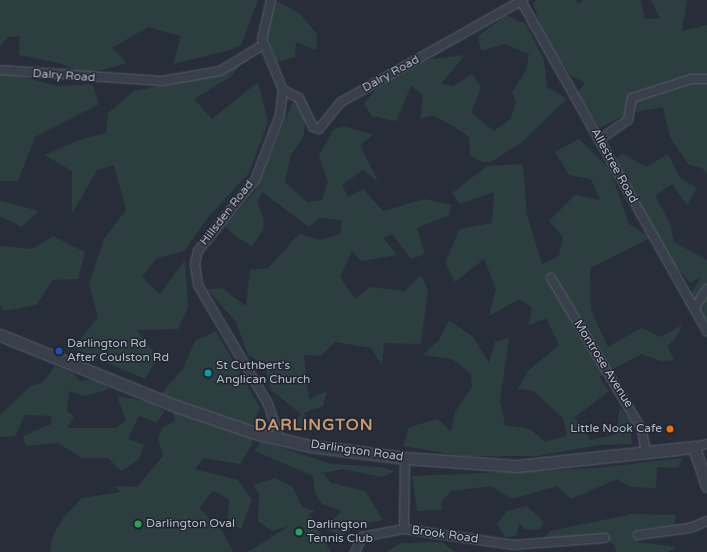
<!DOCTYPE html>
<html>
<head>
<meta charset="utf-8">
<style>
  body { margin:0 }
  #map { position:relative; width:707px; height:552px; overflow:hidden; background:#272e3a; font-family:"Varela Round",sans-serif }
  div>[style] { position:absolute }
  .green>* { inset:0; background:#2c3e40 }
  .roads { filter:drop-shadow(0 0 1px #585e69) drop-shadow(0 0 1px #585e69) }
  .minor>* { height:8px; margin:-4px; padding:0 4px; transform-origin:4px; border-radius:4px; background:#3a404b }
  .tertiary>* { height:11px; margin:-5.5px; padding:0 5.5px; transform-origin:5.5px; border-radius:5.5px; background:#3a404b }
  .dots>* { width:11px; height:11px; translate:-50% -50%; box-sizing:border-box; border:2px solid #1f2530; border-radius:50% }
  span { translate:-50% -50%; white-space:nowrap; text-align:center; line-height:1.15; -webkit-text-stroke:3px #1f2530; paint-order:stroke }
  .street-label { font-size:12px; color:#b6bbc6 }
  .poi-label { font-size:12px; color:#b6bbc6 }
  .left { translate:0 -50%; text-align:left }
  .right { translate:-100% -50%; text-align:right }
  .district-label { font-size:16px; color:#c8996f; font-weight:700; letter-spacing:1px }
</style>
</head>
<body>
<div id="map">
  <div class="green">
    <div style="clip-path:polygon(0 0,258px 0,241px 45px,230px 50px,173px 64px,181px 36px,148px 27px,112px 48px,127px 63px,86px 74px,59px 63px,19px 55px,20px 36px,8px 37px,0 46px)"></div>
    <div style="clip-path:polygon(538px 0,575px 0,578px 4px,583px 0,641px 0,645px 19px,660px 18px,651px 0,687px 0,682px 31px,707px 25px,707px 174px,702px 168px,689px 165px,670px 137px,663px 107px,626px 114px,600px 128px,577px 93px,585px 83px,570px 75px,542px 31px,533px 3px)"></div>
    <div style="clip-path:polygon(277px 1px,299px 13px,317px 34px,316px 50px,296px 42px,295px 57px,277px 62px,263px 27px)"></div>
    <div style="clip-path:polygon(506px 15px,526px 24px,544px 60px,547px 87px,567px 99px,522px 142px,491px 162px,481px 162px,470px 155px,469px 137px,453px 126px,433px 115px,420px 119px,423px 96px,411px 86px,396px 121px,372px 116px,364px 104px,387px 76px,431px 59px,465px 55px,441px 84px,453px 86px,472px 74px,481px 87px,471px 113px,494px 131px,511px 118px,516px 101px,512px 93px,526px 70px,529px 54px,505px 44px,481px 51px,478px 36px)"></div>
    <div style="clip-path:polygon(247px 58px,230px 77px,194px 99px,212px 119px,258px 82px,268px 122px,249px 173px,205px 221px,185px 251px,157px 258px,142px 277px,160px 294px,185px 260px,188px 308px,178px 329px,137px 330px,158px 358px,145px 379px,73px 348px,98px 318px,89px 284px,104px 239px,126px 210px,114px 165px,97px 170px,72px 214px,72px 171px,45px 155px,79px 140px,106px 133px,108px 113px,134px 91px,180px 82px)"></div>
    <div style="clip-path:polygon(5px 72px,57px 86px,92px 84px,99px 104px,35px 137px,18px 181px,0 181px,0 74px)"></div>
    <div style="clip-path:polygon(296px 94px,308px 102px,303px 139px,291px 154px,285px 182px,307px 202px,322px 200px,328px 182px,319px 156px,333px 130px,344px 126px,373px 135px,360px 145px,378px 181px,363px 170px,342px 185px,348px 197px,363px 189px,383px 211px,424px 199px,452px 205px,449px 215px,417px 228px,425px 254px,411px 259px,392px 234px,383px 238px,397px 255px,361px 261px,352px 251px,340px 277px,355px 299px,370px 287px,405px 291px,421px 275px,428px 290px,421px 344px,384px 343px,382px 365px,371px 348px,335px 342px,321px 356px,304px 355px,309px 399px,327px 391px,323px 406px,304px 413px,310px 427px,290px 429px,301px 414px,270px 389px,265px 366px,248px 355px,236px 322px,207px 289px,222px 288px,246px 306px,250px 270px,268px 268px,299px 234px,321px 240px,340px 234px,342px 220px,320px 218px,309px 227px,262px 192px,257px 202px,264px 220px,263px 230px,252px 246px,236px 237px,225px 226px,255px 191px)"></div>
    <div style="clip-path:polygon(579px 139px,610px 170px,629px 224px,651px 238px,590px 268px,591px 310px,608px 347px,641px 328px,661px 337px,682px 325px,676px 338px,667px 346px,674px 360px,661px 361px,641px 354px,599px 377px,609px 391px,574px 418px,591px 440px,616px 434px,620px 408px,631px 422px,632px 444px,599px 445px,537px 456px,464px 456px,403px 446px,409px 427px,438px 419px,451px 432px,455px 412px,472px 387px,471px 374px,452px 359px,423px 355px,439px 340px,449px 320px,473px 337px,489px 363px,495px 342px,509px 338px,500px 400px,505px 425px,530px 429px,545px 442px,567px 436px,563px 418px,533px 391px,518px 389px,528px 371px,559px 345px,546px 318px,528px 326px,532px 308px,520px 299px,489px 316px,496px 289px,484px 259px,455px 282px,445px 263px,460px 229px,492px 223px,494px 192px,460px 204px,452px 193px,487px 166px,523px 164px,527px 215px,542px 264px,559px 256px,563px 237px,549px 221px,575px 195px,600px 200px,591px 179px,569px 175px,555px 152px)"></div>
    <div style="clip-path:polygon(622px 153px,646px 167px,668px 154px,680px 178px,697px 188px,687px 205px,672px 184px,655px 196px,670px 223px,674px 242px,707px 260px,707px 328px,696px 308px,704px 305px,690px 295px,701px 277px,690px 283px,673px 263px,614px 161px)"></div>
    <div style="clip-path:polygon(0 199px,1px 201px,39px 211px,22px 227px,0 216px)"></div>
    <div style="clip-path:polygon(53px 236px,85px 252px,78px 279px,53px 280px,36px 305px,4px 311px,0 305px,0 246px,32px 249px)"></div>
    <div style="clip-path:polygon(216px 331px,260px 408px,252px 427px,252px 444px,240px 464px,203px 458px,195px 469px,238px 480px,252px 500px,241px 529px,228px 522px,229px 499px,213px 491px,199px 508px,222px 531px,233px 552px,50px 552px,53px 535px,64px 517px,82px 498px,121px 492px,114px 486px,137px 487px,163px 456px,158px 438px,162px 428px,175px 421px,173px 404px,161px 394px,183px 369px,195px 341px)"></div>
    <div style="clip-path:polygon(55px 366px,73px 373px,80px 381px,97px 379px,109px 389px,85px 396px,69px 391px,67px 411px,74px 416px,67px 428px,116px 428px,126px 421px,117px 396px,146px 401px,165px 411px,157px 423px,139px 416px,128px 439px,144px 445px,139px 459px,121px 471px,108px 458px,82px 458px,58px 443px,26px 446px,23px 436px,51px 424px,52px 416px,25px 415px,15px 436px,0 437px,0 415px,31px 386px,42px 383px)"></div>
    <div style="clip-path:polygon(261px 441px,331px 464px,381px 467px,395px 471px,382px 477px,343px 469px,323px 473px,331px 483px,365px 491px,383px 520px,356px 525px,341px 537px,325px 528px,342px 511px,322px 504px,315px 493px,313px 476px,255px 451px)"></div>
    <div style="clip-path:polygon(683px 458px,678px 468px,657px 467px,656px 488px,630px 487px,617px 479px,571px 499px,557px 486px,512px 499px,491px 486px,451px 491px,441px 502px,442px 510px,417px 511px,412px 476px,596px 468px)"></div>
    <div style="clip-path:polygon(275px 478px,292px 486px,302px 507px,315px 511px,304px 517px,310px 515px,331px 552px,248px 552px,289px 526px,272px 531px,258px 521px,259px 494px,253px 485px)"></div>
    <div style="clip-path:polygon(527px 506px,544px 522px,539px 530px,525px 529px,519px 523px,516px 536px,505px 537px,497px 524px,507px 511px)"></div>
    <div style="clip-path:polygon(632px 514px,676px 515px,674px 526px,638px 529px,638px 542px,677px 547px,668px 552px,616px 552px,615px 546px,603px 537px,541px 542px,550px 531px)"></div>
    <div style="clip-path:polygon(442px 542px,455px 552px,386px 552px,401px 543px)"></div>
  </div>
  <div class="roads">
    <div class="minor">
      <div style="left:271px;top:0;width:40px;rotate:103deg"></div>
      <div style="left:262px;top:39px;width:55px;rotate:67.6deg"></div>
      <div style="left:283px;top:90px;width:25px;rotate:97deg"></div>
      <div style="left:280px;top:115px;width:70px;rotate:111deg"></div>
      <div style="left:255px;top:180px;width:91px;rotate:128.8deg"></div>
      <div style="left:198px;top:251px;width:13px;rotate:103deg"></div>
      <div style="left:195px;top:264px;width:21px;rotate:82deg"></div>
      <div style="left:198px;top:285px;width:138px;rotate:59.5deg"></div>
      <div style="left:268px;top:404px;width:37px;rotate:71deg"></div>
      <div style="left:521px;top:1px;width:379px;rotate:60.6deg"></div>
      <div style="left:0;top:70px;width:162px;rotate:3.9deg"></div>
      <div style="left:162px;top:81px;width:59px;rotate:-9.8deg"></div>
      <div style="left:220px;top:71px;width:50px;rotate:-31.2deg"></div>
      <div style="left:283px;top:90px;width:18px;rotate:27deg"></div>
      <div style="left:299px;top:98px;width:32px;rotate:64deg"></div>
      <div style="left:313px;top:127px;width:6px;rotate:18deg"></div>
      <div style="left:319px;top:129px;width:35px;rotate:-51deg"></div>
      <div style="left:341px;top:102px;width:209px;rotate:-29.3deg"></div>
      <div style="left:599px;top:140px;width:35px;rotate:-35deg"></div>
      <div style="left:628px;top:120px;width:22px;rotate:-80deg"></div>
      <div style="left:632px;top:98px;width:62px;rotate:-17.9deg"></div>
      <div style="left:691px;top:79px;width:16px"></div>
      <div style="left:551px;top:278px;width:177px;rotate:59.1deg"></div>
      <div style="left:642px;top:430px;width:23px;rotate:80deg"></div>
      <div style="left:694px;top:309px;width:24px;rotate:-57deg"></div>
      <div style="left:694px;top:447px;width:13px;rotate:-13deg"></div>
      <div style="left:404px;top:529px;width:71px;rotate:-89.2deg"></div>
      <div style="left:638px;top:535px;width:52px;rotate:-7.7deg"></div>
      <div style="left:690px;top:528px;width:18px;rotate:-22deg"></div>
      <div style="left:355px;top:552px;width:17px;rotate:-65deg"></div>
      <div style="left:362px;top:537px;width:43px;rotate:-10.8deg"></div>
      <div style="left:404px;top:529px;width:111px;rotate:8.3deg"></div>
      <div style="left:514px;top:545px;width:91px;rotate:-4.4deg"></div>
    </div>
    <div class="tertiary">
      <div style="left:0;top:335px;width:187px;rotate:22deg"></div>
      <div style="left:173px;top:405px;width:90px;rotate:18.8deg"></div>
      <div style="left:258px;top:434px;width:53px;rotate:13deg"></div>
      <div style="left:310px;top:446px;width:96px;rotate:7.2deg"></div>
      <div style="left:405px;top:458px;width:112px;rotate:4.1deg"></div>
      <div style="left:517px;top:466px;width:178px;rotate:-6.1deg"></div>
      <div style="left:694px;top:447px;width:41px;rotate:71.6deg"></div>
    </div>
  </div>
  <div class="dots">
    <div style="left:59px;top:351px;background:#1a4fb4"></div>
    <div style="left:208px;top:373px;background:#0f9aa8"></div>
    <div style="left:670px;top:429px;background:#e8710a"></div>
    <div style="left:138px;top:524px;background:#2e9e5b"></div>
    <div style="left:299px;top:532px;background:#2e9e5b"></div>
  </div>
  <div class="street-label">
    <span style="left:391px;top:74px;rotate:-29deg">Dalry Road</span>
    <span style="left:64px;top:76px;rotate:4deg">Dalry Road</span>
    <span style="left:614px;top:166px;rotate:61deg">Allestree Road</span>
    <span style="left:227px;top:213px;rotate:-52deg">Hillsden Road</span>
    <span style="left:603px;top:364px;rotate:58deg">Montrose Avenue</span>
    <span style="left:357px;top:451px;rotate:8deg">Darlington Road</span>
    <span style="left:445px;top:535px;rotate:8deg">Brook Road</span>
  </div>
  <div class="poi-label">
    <span class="left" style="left:67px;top:351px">Darlington Rd<br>After Coulston Rd</span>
    <span class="left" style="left:216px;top:373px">St Cuthbert's<br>Anglican Church</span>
    <span class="right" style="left:662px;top:429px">Little Nook Cafe</span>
    <span class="left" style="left:146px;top:524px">Darlington Oval</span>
    <span class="left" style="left:307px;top:532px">Darlington<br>Tennis Club</span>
  </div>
  <div class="district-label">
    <span style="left:314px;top:425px">DARLINGTON</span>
  </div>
</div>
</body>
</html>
